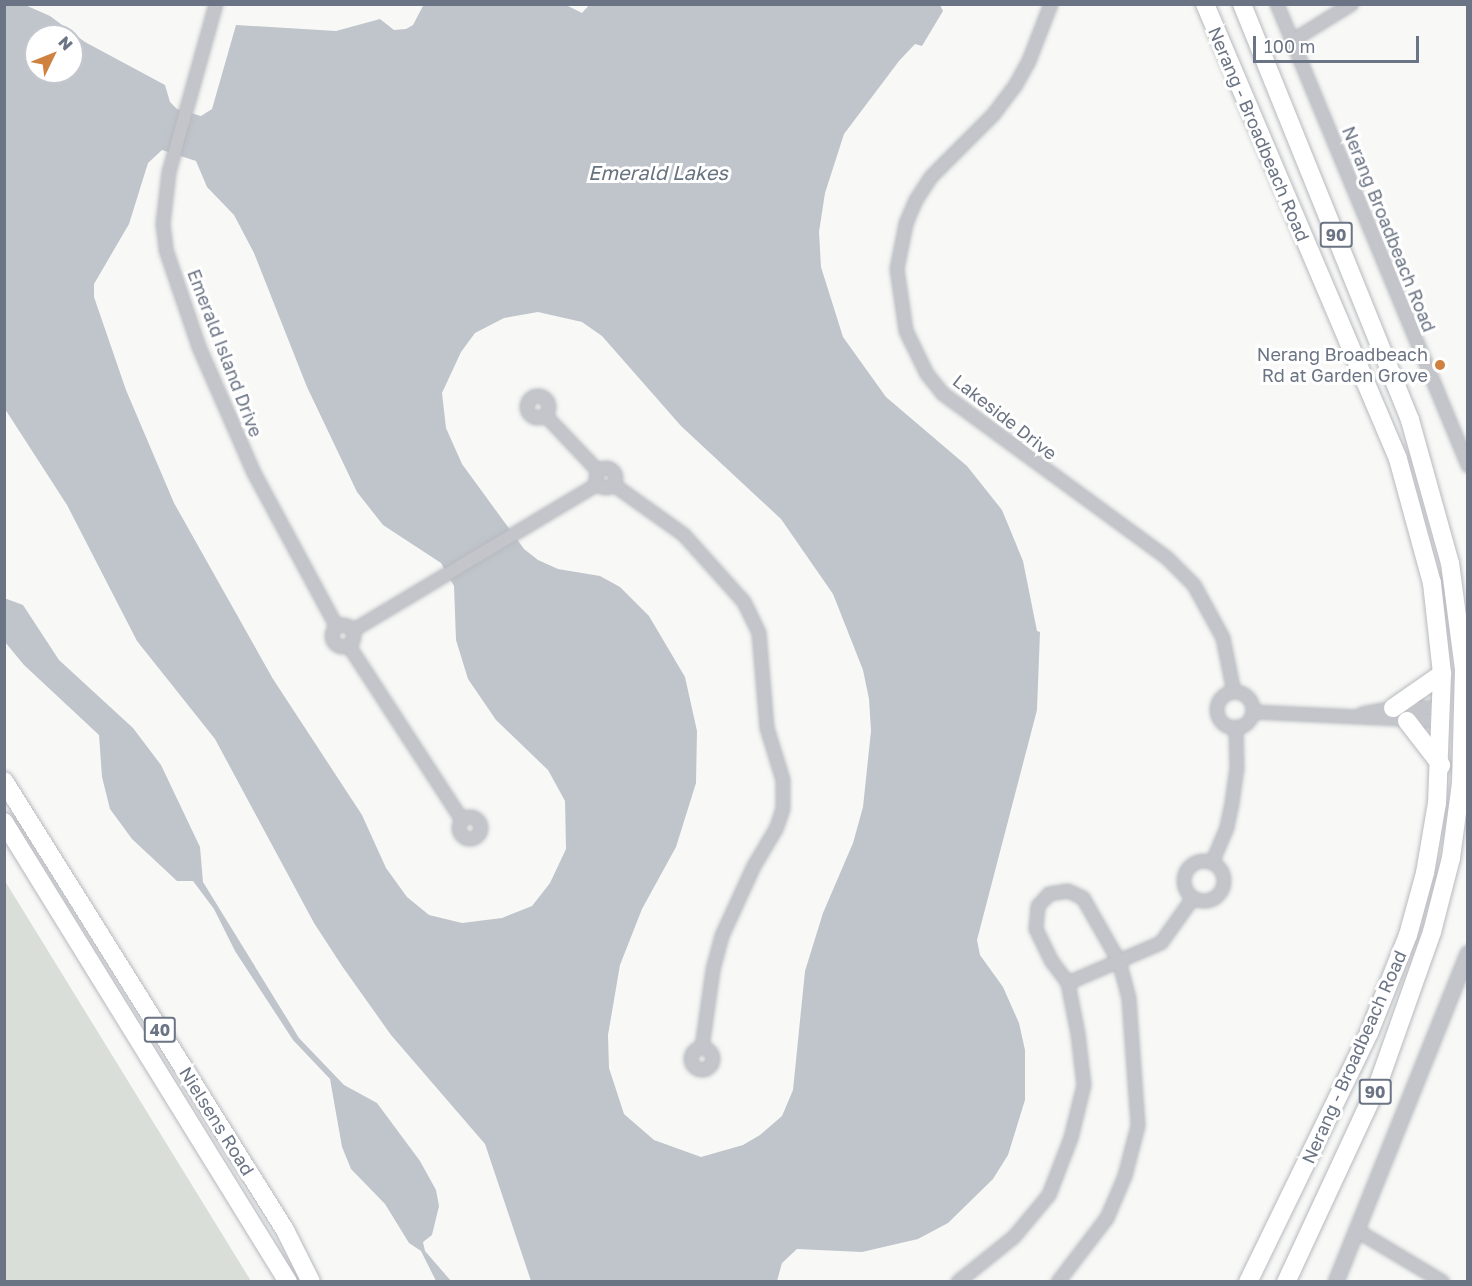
<!DOCTYPE html>
<html>
<head>
<meta charset="utf-8">
<style>
  body { margin:0 }
  #map { position:relative; width:1472px; height:1286px; overflow:hidden; background:#f8f9f7; font-family:"Golos Text",sans-serif }
  div>[style] { position:absolute }
  .green>* { inset:0; background:#d9dfd8 }
  .water>* { inset:0; background:#bfc5cb }
  .roads { filter:drop-shadow(0 0 2px #b7b9be) drop-shadow(0 0 2px #b7b9be) }
  .minor>* { height:12px; margin:-6px; padding:0 6px; transform-origin:6px; border-radius:6px; background:#c3c5ca }
  .minor>.ring { margin:-6px; padding:0; box-sizing:content-box; background:none; border:12px solid #c3c5ca; border-radius:50% }
  .tertiary>* { height:14px; margin:-7px; padding:0 7px; transform-origin:7px; border-radius:7px; background:#c3c5ca }
  .primary>* { height:18px; margin:-9px; padding:0 9px; transform-origin:9px; border-radius:9px; background:#fff }
  .dots>* { width:16px; height:16px; translate:-50% -50%; box-sizing:border-box; border:3px solid #fff; border-radius:50% }
  span { translate:-50% -50%; white-space:nowrap; text-align:center; line-height:1.15; -webkit-text-stroke:6px #fff; paint-order:stroke }
  .shield-label span { padding:2px 4px; background:#fff; border:2px solid; border-radius:4px; -webkit-text-stroke-width:0 }
  .shield-label { font-size:16px; color:#6b7484; font-weight:700 }
  .street-label { font-size:18px; color:#6b7484 }
  .poi-label { font-size:18px; color:#6b7484 }
  .right { translate:-100% -50%; text-align:right }
  .water-label { font-size:20px; color:#67737f; font-style:italic }
  .frame { position:absolute; inset:0; border:6px solid #6b7484; pointer-events:none }
  .north { position:absolute; left:24px; top:24px; width:60px; height:60px; box-sizing:border-box; background:#fff; border:2px solid #c4c7ce; border-radius:50%; rotate:47deg; font-size:16px; font-weight:700; line-height:24px; text-align:center; color:#6b7484 }
  .north::after { content:''; display:block; margin:auto; width:21px; height:27px; background:#cf8140; clip-path:polygon(50% 0,100% 100%,50% 72%,0 100%) }
  .scale { position:absolute; left:1253px; top:36px; width:166px; height:27px; box-sizing:border-box; border:3px solid #6b7484; border-top:0; padding-left:8px; font-size:18px; line-height:21px; white-space:nowrap; color:#6b7484; -webkit-text-stroke:4px #fff; paint-order:stroke }
</style>
</head>
<body>
<div id="map">
  <div class="green">
    <div style="clip-path:polygon(4px 881px,5px 881px,251px 1281px,5px 1281px)"></div>
  </div>
  <div class="water">
    <div style="clip-path:polygon(evenodd,424px 4px,566px 5px,582px 13px,590px 4px,940px 5px,943px 11px,922px 46px,915px 44px,899px 61px,844px 134px,825px 193px,819px 232px,821px 267px,843px 337px,886px 397px,967px 466px,1002px 510px,1023px 561px,1037px 631px,1040px 632px,1037px 710px,977px 940px,980px 955px,1003px 987px,1019px 1023px,1025px 1050px,1025px 1100px,1008px 1155px,993px 1179px,948px 1223px,918px 1239px,862px 1252px,797px 1249px,782px 1263px,777px 1281px,531px 1281px,485px 1144px,391px 1035px,342px 966px,314px 923px,215px 739px,137px 641px,67px 505px,5px 409px,4px 5px,25px 5px,50px 16px,85px 42px,165px 85px,170px 102px,177px 109px,201px 116px,212px 109px,236px 25px,336px 31px,380px 19px,394px 30px,406px 29px,413px 25px,424px 4px,36px 36px,72px 36px,72px 72px,36px 72px,36px 36px,424px 4px,162px 150px,196px 161px,207px 187px,234px 215px,254px 253px,307px 387px,357px 492px,383px 525px,441px 563px,454px 586px,456px 640px,468px 679px,496px 720px,548px 770px,565px 801px,566px 849px,550px 883px,532px 906px,502px 918px,462px 923px,429px 915px,407px 897px,386px 868px,362px 815px,273px 679px,174px 503px,126px 390px,94px 297px,94px 284px,129px 224px,148px 163px,162px 150px,424px 4px,538px 312px,582px 322px,602px 336px,681px 426px,781px 519px,833px 594px,863px 670px,869px 699px,871px 731px,863px 807px,853px 843px,823px 913px,805px 971px,793px 1090px,782px 1116px,760px 1135px,743px 1145px,701px 1157px,654px 1140px,624px 1114px,609px 1068px,608px 1035px,620px 965px,642px 909px,676px 847px,696px 783px,697px 731px,685px 677px,649px 616px,620px 587px,600px 576px,558px 569px,538px 560px,524px 549px,462px 464px,446px 428px,442px 393px,461px 352px,475px 333px,504px 318px,538px 312px)"></div>
    <div style="clip-path:polygon(4px 598px,23px 605px,59px 660px,133px 728px,161px 765px,200px 847px,203px 882px,299px 1038px,344px 1085px,377px 1103px,420px 1161px,436px 1190px,439px 1206px,432px 1235px,423px 1242px,425px 1251px,451px 1281px,436px 1281px,421px 1251px,409px 1243px,385px 1204px,351px 1169px,342px 1147px,330px 1079px,293px 1040px,235px 951px,214px 909px,193px 881px,177px 881px,132px 839px,110px 809px,102px 777px,99px 735px,24px 665px,5px 642px)"></div>
  </div>
  <div class="roads">
    <div class="minor">
      <div style="left:216px;top:4px;width:174px;rotate:105.6deg"></div>
      <div style="left:169px;top:172px;width:52px;rotate:96.6deg"></div>
      <div style="left:163px;top:224px;width:26px;rotate:83deg"></div>
      <div style="left:166px;top:250px;width:102px;rotate:71.2deg"></div>
      <div style="left:199px;top:347px;width:137px;rotate:66.4deg"></div>
      <div style="left:254px;top:473px;width:175px;rotate:61.7deg"></div>
      <div style="left:1051px;top:4px;width:61px;rotate:111.1deg"></div>
      <div style="left:1029px;top:61px;width:29px;rotate:119deg"></div>
      <div style="left:1015px;top:86px;width:35px;rotate:127deg"></div>
      <div style="left:994px;top:114px;width:89px;rotate:135deg"></div>
      <div style="left:931px;top:177px;width:27px;rotate:123deg"></div>
      <div style="left:916px;top:200px;width:26px;rotate:113deg"></div>
      <div style="left:906px;top:224px;width:46px;rotate:101.3deg"></div>
      <div style="left:897px;top:269px;width:63px;rotate:81.7deg"></div>
      <div style="left:906px;top:331px;width:48px;rotate:64deg"></div>
      <div style="left:927px;top:374px;width:26px;rotate:51deg"></div>
      <div style="left:943px;top:394px;width:278px;rotate:36.2deg"></div>
      <div style="left:1167px;top:558px;width:38px;rotate:45deg"></div>
      <div style="left:1194px;top:585px;width:60px;rotate:61.3deg"></div>
      <div style="left:1223px;top:638px;width:55px;rotate:78.5deg"></div>
      <div style="left:1277px;top:4px;width:500px;rotate:67.5deg"></div>
      <div style="left:1292px;top:41px;width:70px;rotate:-31.7deg"></div>
      <div class="ring" style="left:527px;top:396px;width:10px;height:10px"></div>
      <div style="left:545px;top:415px;width:77px;rotate:46.6deg"></div>
      <div class="ring" style="left:596px;top:468px;width:8px;height:8px"></div>
      <div style="left:614px;top:485px;width:86px;rotate:35.5deg"></div>
      <div style="left:684px;top:535px;width:90px;rotate:48.2deg"></div>
      <div style="left:744px;top:602px;width:34px;rotate:64deg"></div>
      <div style="left:759px;top:633px;width:95px;rotate:85.2deg"></div>
      <div style="left:767px;top:728px;width:54px;rotate:72.9deg"></div>
      <div style="left:783px;top:780px;width:29px;rotate:90deg"></div>
      <div style="left:783px;top:809px;width:21px;rotate:109deg"></div>
      <div style="left:776px;top:829px;width:43px;rotate:120.7deg"></div>
      <div style="left:754px;top:866px;width:77px;rotate:114.6deg"></div>
      <div style="left:722px;top:936px;width:35px;rotate:105deg"></div>
      <div style="left:713px;top:970px;width:78px;rotate:98.1deg"></div>
      <div class="ring" style="left:332px;top:625px;width:10px;height:10px"></div>
      <div style="left:352px;top:631px;width:287px;rotate:-30.9deg"></div>
      <div style="left:349px;top:646px;width:207px;rotate:57deg"></div>
      <div class="ring" style="left:1217px;top:692px;width:24px;height:24px"></div>
      <div style="left:1253px;top:712px;width:190px;rotate:2.7deg"></div>
      <div style="left:1362px;top:714px;width:32px;rotate:-11deg"></div>
      <div style="left:1393px;top:708px;width:50px"></div>
      <div class="ring" style="left:459px;top:817px;width:10px;height:10px"></div>
      <div class="ring" style="left:1184px;top:861px;width:28px;height:28px"></div>
      <div style="left:1212px;top:863px;width:39px;rotate:-67deg"></div>
      <div style="left:1227px;top:827px;width:25px;rotate:-78deg"></div>
      <div style="left:1232px;top:803px;width:34px;rotate:-82deg"></div>
      <div style="left:1237px;top:769px;width:42px;rotate:-91.4deg"></div>
      <div style="left:1068px;top:983px;width:101px;rotate:-23.3deg"></div>
      <div style="left:1161px;top:943px;width:55px;rotate:-54.6deg"></div>
      <div class="ring" style="left:691px;top:1048px;width:10px;height:10px"></div>
      <div style="left:1356px;top:1230px;width:101px;rotate:30.9deg"></div>
      <div style="left:958px;top:1282px;width:72px;rotate:-38.8deg"></div>
      <div style="left:1014px;top:1237px;width:55px;rotate:-50.2deg"></div>
      <div style="left:1049px;top:1195px;width:61px;rotate:-68.9deg"></div>
      <div style="left:1071px;top:1138px;width:55px;rotate:-76.2deg"></div>
      <div style="left:1084px;top:1085px;width:51px;rotate:-96.7deg"></div>
      <div style="left:1078px;top:1034px;width:52px;rotate:-101.1deg"></div>
      <div style="left:1068px;top:983px;width:26px;rotate:-127deg"></div>
      <div style="left:1052px;top:962px;width:37px;rotate:-116deg"></div>
      <div style="left:1036px;top:929px;width:23px;rotate:-85deg"></div>
      <div style="left:1038px;top:906px;width:16px;rotate:-47deg"></div>
      <div style="left:1049px;top:894px;width:19px;rotate:-9deg"></div>
      <div style="left:1068px;top:891px;width:17px;rotate:25deg"></div>
      <div style="left:1083px;top:898px;width:73px;rotate:60.3deg"></div>
      <div style="left:1119px;top:961px;width:39px;rotate:75deg"></div>
      <div style="left:1129px;top:999px;width:127px;rotate:85.9deg"></div>
      <div style="left:1138px;top:1126px;width:52px;rotate:104.6deg"></div>
      <div style="left:1125px;top:1176px;width:46px;rotate:113.2deg"></div>
      <div style="left:1107px;top:1218px;width:81px;rotate:127.4deg"></div>
    </div>
    <div class="tertiary">
      <div style="left:1336px;top:1282px;width:354px;rotate:-68.1deg"></div>
    </div>
    <div class="primary">
      <div style="left:1205px;top:4px;width:494px;rotate:67deg"></div>
      <div style="left:1398px;top:459px;width:129px;rotate:74.7deg"></div>
      <div style="left:1432px;top:583px;width:92px;rotate:83.7deg"></div>
      <div style="left:1442px;top:674px;width:129px;rotate:92.2deg"></div>
      <div style="left:1437px;top:803px;width:71px;rotate:99.7deg"></div>
      <div style="left:1425px;top:873px;width:64px;rotate:105.3deg"></div>
      <div style="left:1408px;top:935px;width:105px;rotate:111.7deg"></div>
      <div style="left:1369px;top:1033px;width:277px;rotate:115.9deg"></div>
      <div style="left:1242px;top:4px;width:449px;rotate:68deg"></div>
      <div style="left:1410px;top:420px;width:148px;rotate:74.4deg"></div>
      <div style="left:1450px;top:563px;width:107px;rotate:82.5deg"></div>
      <div style="left:1464px;top:669px;width:114px;rotate:91.5deg"></div>
      <div style="left:1461px;top:783px;width:76px;rotate:97.6deg"></div>
      <div style="left:1451px;top:858px;width:76px;rotate:104.4deg"></div>
      <div style="left:1432px;top:932px;width:159px;rotate:109.5deg"></div>
      <div style="left:1379px;top:1082px;width:221px;rotate:114.9deg"></div>
      <div style="left:1393px;top:708px;width:60px;rotate:-34.8deg"></div>
      <div style="left:1407px;top:721px;width:56px;rotate:52.3deg"></div>
      <div style="left:4px;top:781px;width:530px;rotate:57.96deg"></div>
      <div style="left:285px;top:1230px;width:58px;rotate:63.4deg"></div>
      <div style="left:4px;top:822px;width:541px;rotate:58.31deg"></div>
    </div>
  </div>
  <div class="dots">
    <div style="left:1440px;top:365px;background:#cf8140"></div>
  </div>
  <div class="shield-label">
    <span style="left:1336px;top:235px">90</span>
    <span style="left:160px;top:1030px">40</span>
    <span style="left:1375px;top:1092px">90</span>
  </div>
  <div class="street-label">
    <span style="left:1259px;top:134px;rotate:67deg">Nerang - Broadbeach Road</span>
    <span style="left:1389px;top:229px;rotate:68deg">Nerang Broadbeach Road</span>
    <span style="left:225px;top:353px;rotate:69deg">Emerald Island Drive</span>
    <span style="left:1005px;top:417px;rotate:38deg">Lakeside Drive</span>
    <span style="left:1354px;top:1057px;rotate:-66deg">Nerang - Broadbeach Road</span>
    <span style="left:217px;top:1121px;rotate:58deg">Nielsens Road</span>
  </div>
  <div class="poi-label">
    <span class="right" style="left:1428px;top:365px">Nerang Broadbeach<br>Rd at Garden Grove</span>
  </div>
  <div class="water-label">
    <span style="left:658px;top:172px">Emerald Lakes</span>
  </div>
  <div class="frame"></div>
  <div class="north">N</div>
  <div class="scale">100 m</div>
</div>
</body>
</html>
